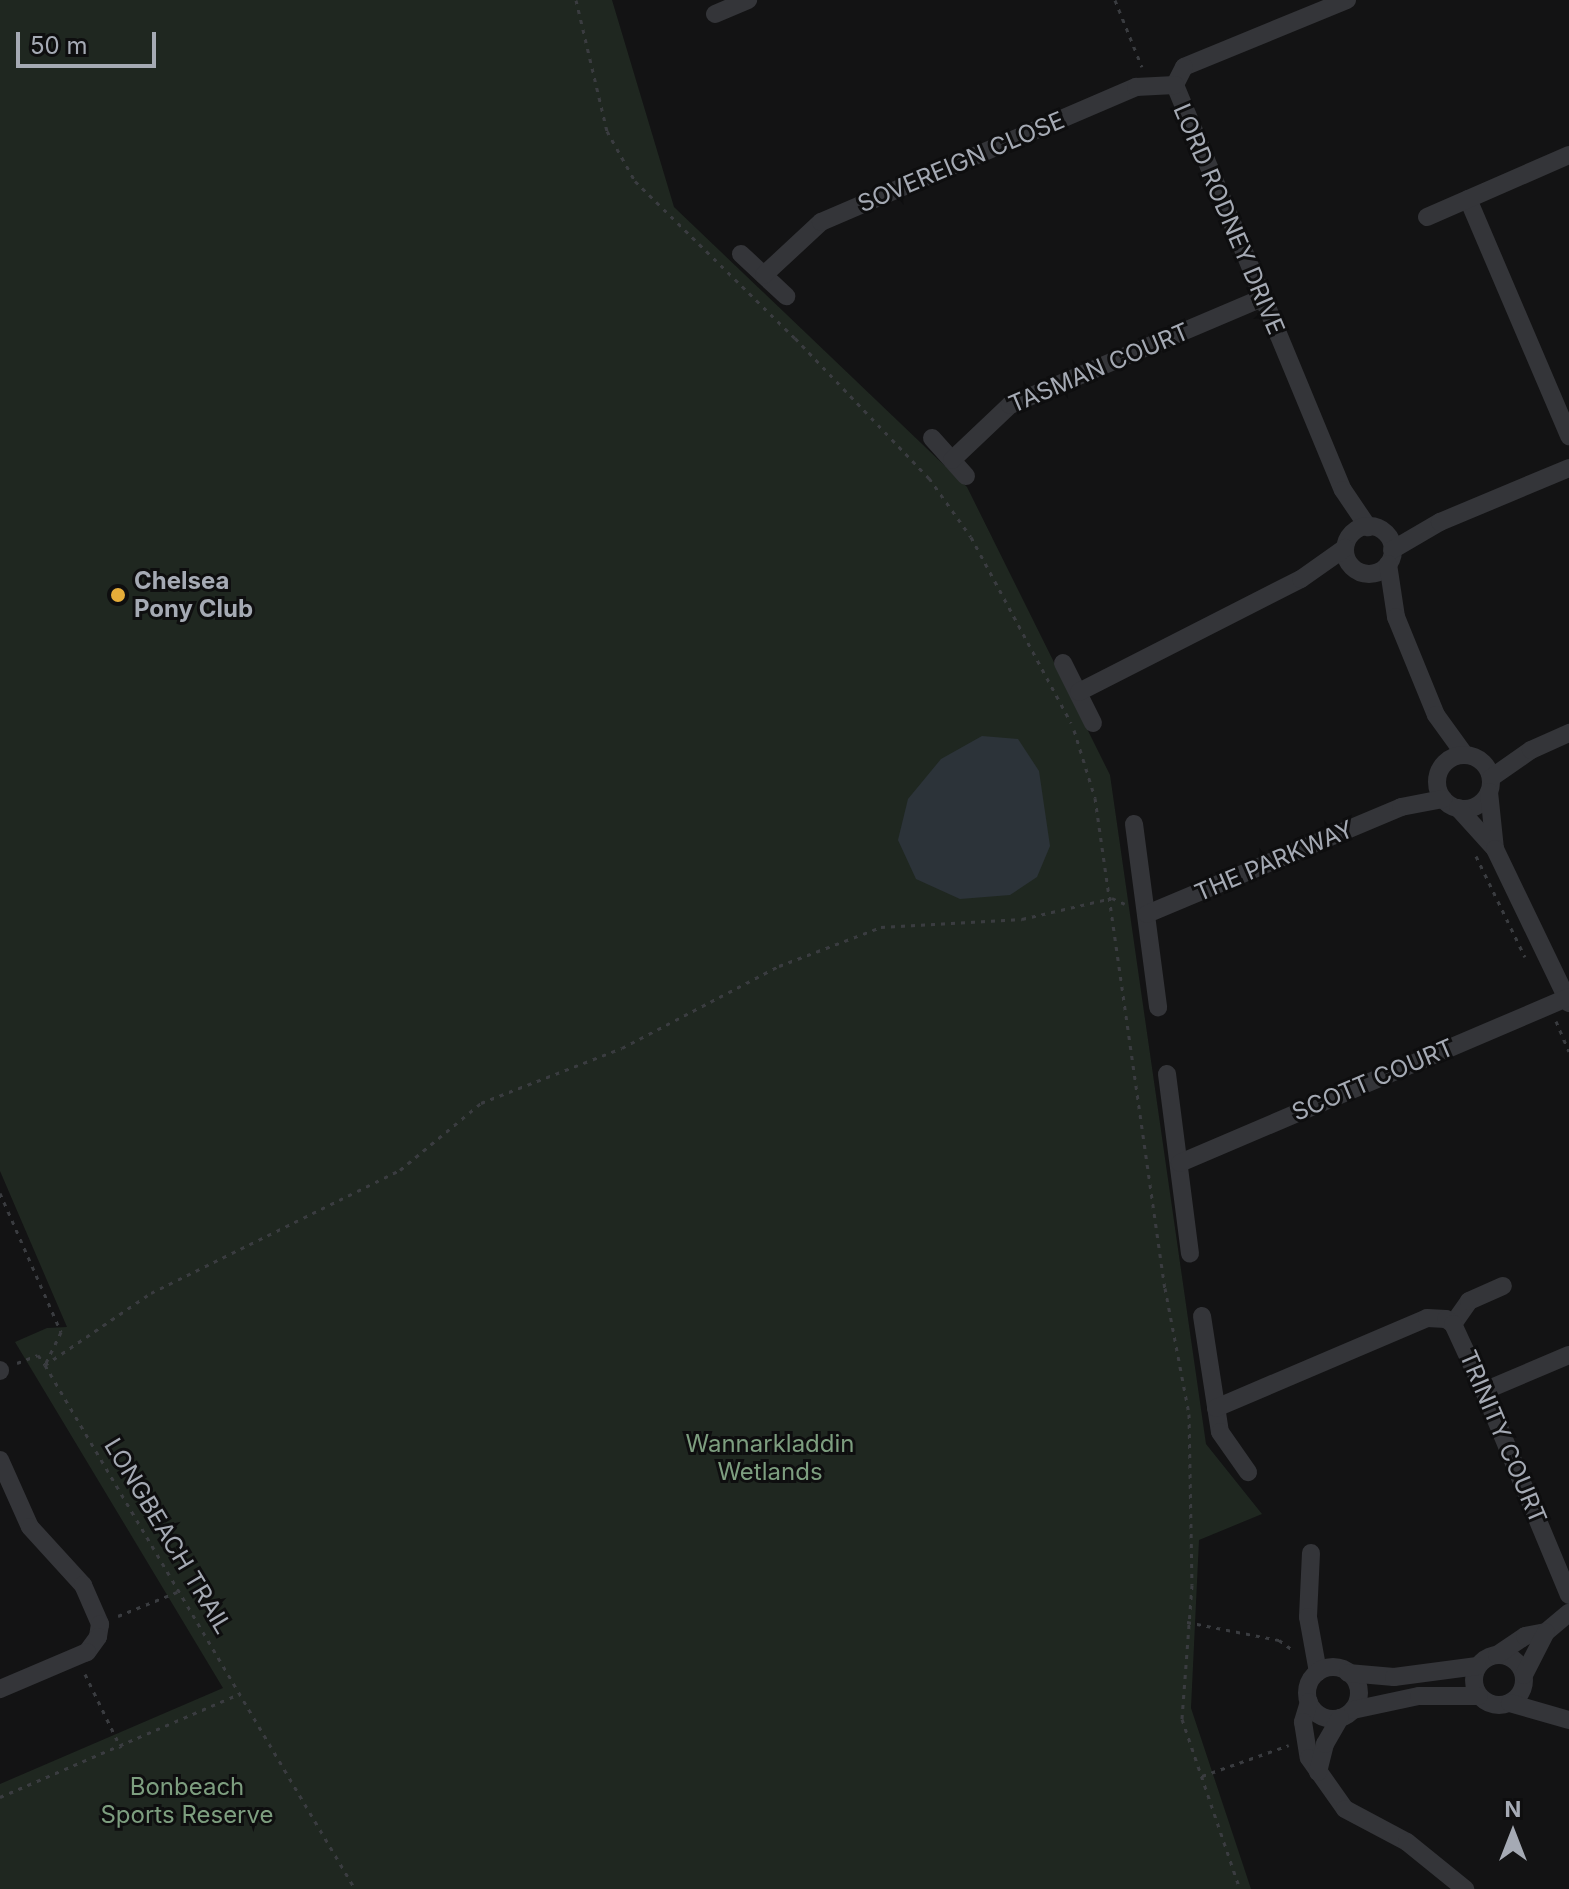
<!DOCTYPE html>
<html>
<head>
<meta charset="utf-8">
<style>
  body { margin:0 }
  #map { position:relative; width:1569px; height:1889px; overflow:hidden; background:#131314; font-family:Inter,sans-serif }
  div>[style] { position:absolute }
  .green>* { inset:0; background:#1f2720 }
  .water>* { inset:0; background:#2c3339 }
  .path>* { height:3px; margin-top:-1.5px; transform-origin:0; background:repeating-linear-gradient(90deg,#3a3c40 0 4px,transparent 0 10px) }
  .minor>* { height:18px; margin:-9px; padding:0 9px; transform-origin:9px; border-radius:9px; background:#343539 }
  .minor>.ring { margin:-9px; padding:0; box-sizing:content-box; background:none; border:18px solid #343539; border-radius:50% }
  .dots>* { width:22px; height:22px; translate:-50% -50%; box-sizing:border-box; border:4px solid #0e0e0f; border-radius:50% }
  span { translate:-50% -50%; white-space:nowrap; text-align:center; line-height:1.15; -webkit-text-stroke:6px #0e0e0f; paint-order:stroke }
  .street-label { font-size:24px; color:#a5aab4 }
  .poi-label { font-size:24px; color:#a5aab4; font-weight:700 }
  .left { translate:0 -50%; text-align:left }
  .park-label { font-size:24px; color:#7d9e7f }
  .north { position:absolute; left:1473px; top:1793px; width:80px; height:80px; -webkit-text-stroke:6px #0e0e0f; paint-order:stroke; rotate:0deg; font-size:22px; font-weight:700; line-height:32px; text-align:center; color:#a5aab4 }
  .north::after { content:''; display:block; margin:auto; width:28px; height:36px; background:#a5aab4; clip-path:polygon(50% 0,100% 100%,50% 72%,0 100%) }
  .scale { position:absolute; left:16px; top:32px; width:140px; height:36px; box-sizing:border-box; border:4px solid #a5aab4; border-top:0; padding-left:10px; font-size:24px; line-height:28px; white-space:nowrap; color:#a5aab4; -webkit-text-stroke:6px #0e0e0f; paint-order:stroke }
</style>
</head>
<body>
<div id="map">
  <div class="green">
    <div style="clip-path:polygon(0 0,612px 0,674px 207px,967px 487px,1110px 775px,1206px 1444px,1262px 1514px,1199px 1540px,1191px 1708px,1251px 1889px,0 1889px,0 1784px,223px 1688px,15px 1342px,47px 1328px,67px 1327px,0 1171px)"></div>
  </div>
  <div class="water">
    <div style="clip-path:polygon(982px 736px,1018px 739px,1039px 771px,1050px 846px,1037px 877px,1010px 895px,960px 899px,916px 879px,898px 840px,908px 799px,941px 759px)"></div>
  </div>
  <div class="path">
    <div style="left:576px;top:0;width:135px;rotate:76.7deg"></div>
    <div style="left:607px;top:131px;width:57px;rotate:60.8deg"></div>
    <div style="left:635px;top:181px;width:224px;rotate:44.5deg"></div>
    <div style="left:795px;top:338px;width:194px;rotate:46.3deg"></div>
    <div style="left:929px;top:478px;width:72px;rotate:54.6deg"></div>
    <div style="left:971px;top:537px;width:211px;rotate:61.7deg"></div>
    <div style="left:1115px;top:0;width:72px;rotate:68.1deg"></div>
    <div style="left:1074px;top:730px;width:71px;rotate:72.8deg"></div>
    <div style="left:1095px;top:798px;width:495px;rotate:81.9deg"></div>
    <div style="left:1165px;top:1288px;width:128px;rotate:79.2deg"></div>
    <div style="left:1189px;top:1414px;width:171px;rotate:89deg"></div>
    <div style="left:1192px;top:1585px;width:134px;rotate:94.3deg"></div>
    <div style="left:1182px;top:1719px;width:180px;rotate:71.2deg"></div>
    <div style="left:1476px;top:856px;width:112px;rotate:64.1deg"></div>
    <div style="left:1556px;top:1021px;width:33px;rotate:67deg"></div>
    <div style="left:0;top:1193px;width:152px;rotate:66.3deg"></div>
    <div style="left:61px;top:1332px;width:37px;rotate:116deg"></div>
    <div style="left:45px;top:1365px;width:609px;rotate:59.39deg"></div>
    <div style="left:17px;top:1363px;width:22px;rotate:-21deg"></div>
    <div style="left:38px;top:1355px;width:12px;rotate:55deg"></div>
    <div style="left:45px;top:1365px;width:128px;rotate:-34.2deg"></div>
    <div style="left:151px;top:1293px;width:278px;rotate:-26.3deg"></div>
    <div style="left:400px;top:1170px;width:105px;rotate:-39.6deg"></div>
    <div style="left:481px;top:1103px;width:151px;rotate:-21.3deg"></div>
    <div style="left:622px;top:1048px;width:177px;rotate:-27.6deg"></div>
    <div style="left:779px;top:966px;width:109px;rotate:-20.9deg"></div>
    <div style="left:881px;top:927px;width:141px;rotate:-3.2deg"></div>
    <div style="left:1022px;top:919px;width:92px;rotate:-13.1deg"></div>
    <div style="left:1112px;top:898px;width:14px;rotate:25deg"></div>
    <div style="left:118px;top:1616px;width:64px;rotate:-22.1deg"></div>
    <div style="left:1187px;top:1622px;width:94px;rotate:11.1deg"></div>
    <div style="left:1279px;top:1640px;width:19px;rotate:36deg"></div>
    <div style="left:85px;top:1674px;width:82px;rotate:64.1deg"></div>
    <div style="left:1202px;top:1776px;width:92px;rotate:-19.6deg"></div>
    <div style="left:0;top:1797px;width:258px;rotate:-23.3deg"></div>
  </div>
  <div class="minor">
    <div style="left:1347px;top:0;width:176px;rotate:157.7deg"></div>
    <div style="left:1184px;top:67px;width:20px;rotate:117deg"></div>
    <div style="left:1175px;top:85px;width:438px;rotate:67.5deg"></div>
    <div style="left:1343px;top:490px;width:45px;rotate:56deg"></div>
    <div style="left:715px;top:14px;width:36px;rotate:-23deg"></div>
    <div style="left:1468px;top:199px;width:258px;rotate:66.9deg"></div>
    <div style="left:1427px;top:217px;width:155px;rotate:-23.6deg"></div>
    <div style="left:741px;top:254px;width:62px;rotate:43deg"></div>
    <div style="left:764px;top:275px;width:78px;rotate:-42.9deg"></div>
    <div style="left:821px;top:222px;width:343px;rotate:-23.2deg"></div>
    <div style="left:1136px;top:87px;width:39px;rotate:-3deg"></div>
    <div style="left:932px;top:438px;width:51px;rotate:48.2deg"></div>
    <div style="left:952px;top:460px;width:80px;rotate:-43.5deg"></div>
    <div style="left:1010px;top:405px;width:274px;rotate:-23deg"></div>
    <div class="ring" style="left:1345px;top:526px;width:30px;height:30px"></div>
    <div style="left:1392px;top:550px;width:56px;rotate:-30.3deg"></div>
    <div style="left:1440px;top:522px;width:140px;rotate:-22.7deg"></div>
    <div style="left:1388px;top:564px;width:54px;rotate:81.4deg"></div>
    <div style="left:1396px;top:617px;width:106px;rotate:67.8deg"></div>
    <div style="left:1436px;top:715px;width:49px;rotate:54.1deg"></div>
    <div style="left:1063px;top:663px;width:67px;rotate:63.4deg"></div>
    <div style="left:1079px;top:692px;width:249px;rotate:-27deg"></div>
    <div style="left:1301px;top:579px;width:54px;rotate:-35.2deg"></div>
    <div class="ring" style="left:1437px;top:755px;width:36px;height:36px"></div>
    <div style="left:1491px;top:778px;width:49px;rotate:-35deg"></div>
    <div style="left:1531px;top:750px;width:42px;rotate:-24.1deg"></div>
    <div style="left:1489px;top:792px;width:57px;rotate:84deg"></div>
    <div style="left:1458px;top:808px;width:55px;rotate:47.9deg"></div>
    <div style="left:1495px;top:849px;width:171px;rotate:64.3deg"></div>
    <div style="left:1134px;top:824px;width:185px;rotate:82.5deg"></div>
    <div style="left:1147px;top:914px;width:276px;rotate:-22.8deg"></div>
    <div style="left:1401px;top:807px;width:43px;rotate:-10.8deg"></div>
    <div style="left:1167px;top:1074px;width:181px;rotate:82.7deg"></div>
    <div style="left:1180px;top:1163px;width:421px;rotate:-23.1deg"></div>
    <div style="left:1202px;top:1316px;width:117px;rotate:81.2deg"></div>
    <div style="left:1220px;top:1432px;width:49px;rotate:55deg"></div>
    <div style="left:1453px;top:1324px;width:28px;rotate:-55deg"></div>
    <div style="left:1469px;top:1301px;width:37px;rotate:-24deg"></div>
    <div style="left:0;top:1371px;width:1px;rotate:-90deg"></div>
    <div style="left:1484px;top:1391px;width:92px;rotate:-23deg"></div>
    <div style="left:1216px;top:1408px;width:229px;rotate:-23.1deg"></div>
    <div style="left:1427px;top:1318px;width:19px;rotate:3deg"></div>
    <div style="left:1446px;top:1319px;width:9px;rotate:36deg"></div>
    <div style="left:1453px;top:1324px;width:74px;rotate:65.2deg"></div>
    <div style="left:1484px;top:1391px;width:221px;rotate:67.4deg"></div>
    <div style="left:0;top:1460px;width:73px;rotate:65.9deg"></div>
    <div style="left:30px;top:1527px;width:79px;rotate:47.6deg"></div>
    <div style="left:83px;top:1585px;width:43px;rotate:66.4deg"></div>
    <div style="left:100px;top:1624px;width:13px;rotate:99deg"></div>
    <div style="left:98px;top:1637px;width:19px;rotate:126deg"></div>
    <div style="left:87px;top:1652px;width:95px;rotate:157deg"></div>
    <div style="left:1311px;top:1553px;width:64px;rotate:92.7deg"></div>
    <div style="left:1308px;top:1617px;width:56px;rotate:79.7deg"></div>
    <div class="ring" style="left:1474px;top:1655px;width:32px;height:32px"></div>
    <div style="left:1497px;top:1655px;width:34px;rotate:-34deg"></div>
    <div style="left:1525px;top:1636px;width:21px;rotate:-11deg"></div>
    <div style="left:1546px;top:1632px;width:30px;rotate:-40deg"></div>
    <div class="ring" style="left:1307px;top:1667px;width:34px;height:34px"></div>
    <div style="left:1348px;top:1673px;width:46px;rotate:5deg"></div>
    <div style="left:1394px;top:1677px;width:84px;rotate:-7.5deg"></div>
    <div style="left:1524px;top:1675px;width:48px;rotate:-62.9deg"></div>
    <div style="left:1309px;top:1702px;width:21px;rotate:107deg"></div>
    <div style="left:1303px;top:1722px;width:36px;rotate:81deg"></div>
    <div style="left:1309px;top:1758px;width:62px;rotate:54.8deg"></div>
    <div style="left:1345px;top:1809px;width:70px;rotate:28deg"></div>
    <div style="left:1407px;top:1842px;width:75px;rotate:39deg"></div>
    <div style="left:1510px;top:1703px;width:61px;rotate:16.1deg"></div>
    <div style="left:1353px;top:1710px;width:67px;rotate:-12deg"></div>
    <div style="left:1419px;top:1696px;width:60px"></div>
    <div style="left:1318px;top:1772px;width:29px;rotate:-76deg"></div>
    <div style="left:1325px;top:1744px;width:30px;rotate:-60deg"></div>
  </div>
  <div class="dots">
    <div style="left:118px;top:595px;background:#e6ad39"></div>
  </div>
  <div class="street-label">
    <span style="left:961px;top:162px;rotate:-23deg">SOVEREIGN CLOSE</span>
    <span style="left:1229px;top:219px;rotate:67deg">LORD RODNEY DRIVE</span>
    <span style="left:1099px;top:368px;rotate:-23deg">TASMAN COURT</span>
    <span style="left:1274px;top:861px;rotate:-23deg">THE PARKWAY</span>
    <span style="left:1373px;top:1080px;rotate:-23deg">SCOTT COURT</span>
    <span style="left:1503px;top:1437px;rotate:67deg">TRINITY COURT</span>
    <span style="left:168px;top:1536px;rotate:59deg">LONGBEACH TRAIL</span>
  </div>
  <div class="poi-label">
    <span class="left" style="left:134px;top:595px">Chelsea<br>Pony Club</span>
  </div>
  <div class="park-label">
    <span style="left:770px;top:1458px">Wannarkladdin<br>Wetlands</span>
    <span style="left:187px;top:1801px">Bonbeach<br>Sports Reserve</span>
  </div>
  <div class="north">N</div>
  <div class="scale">50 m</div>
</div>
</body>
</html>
